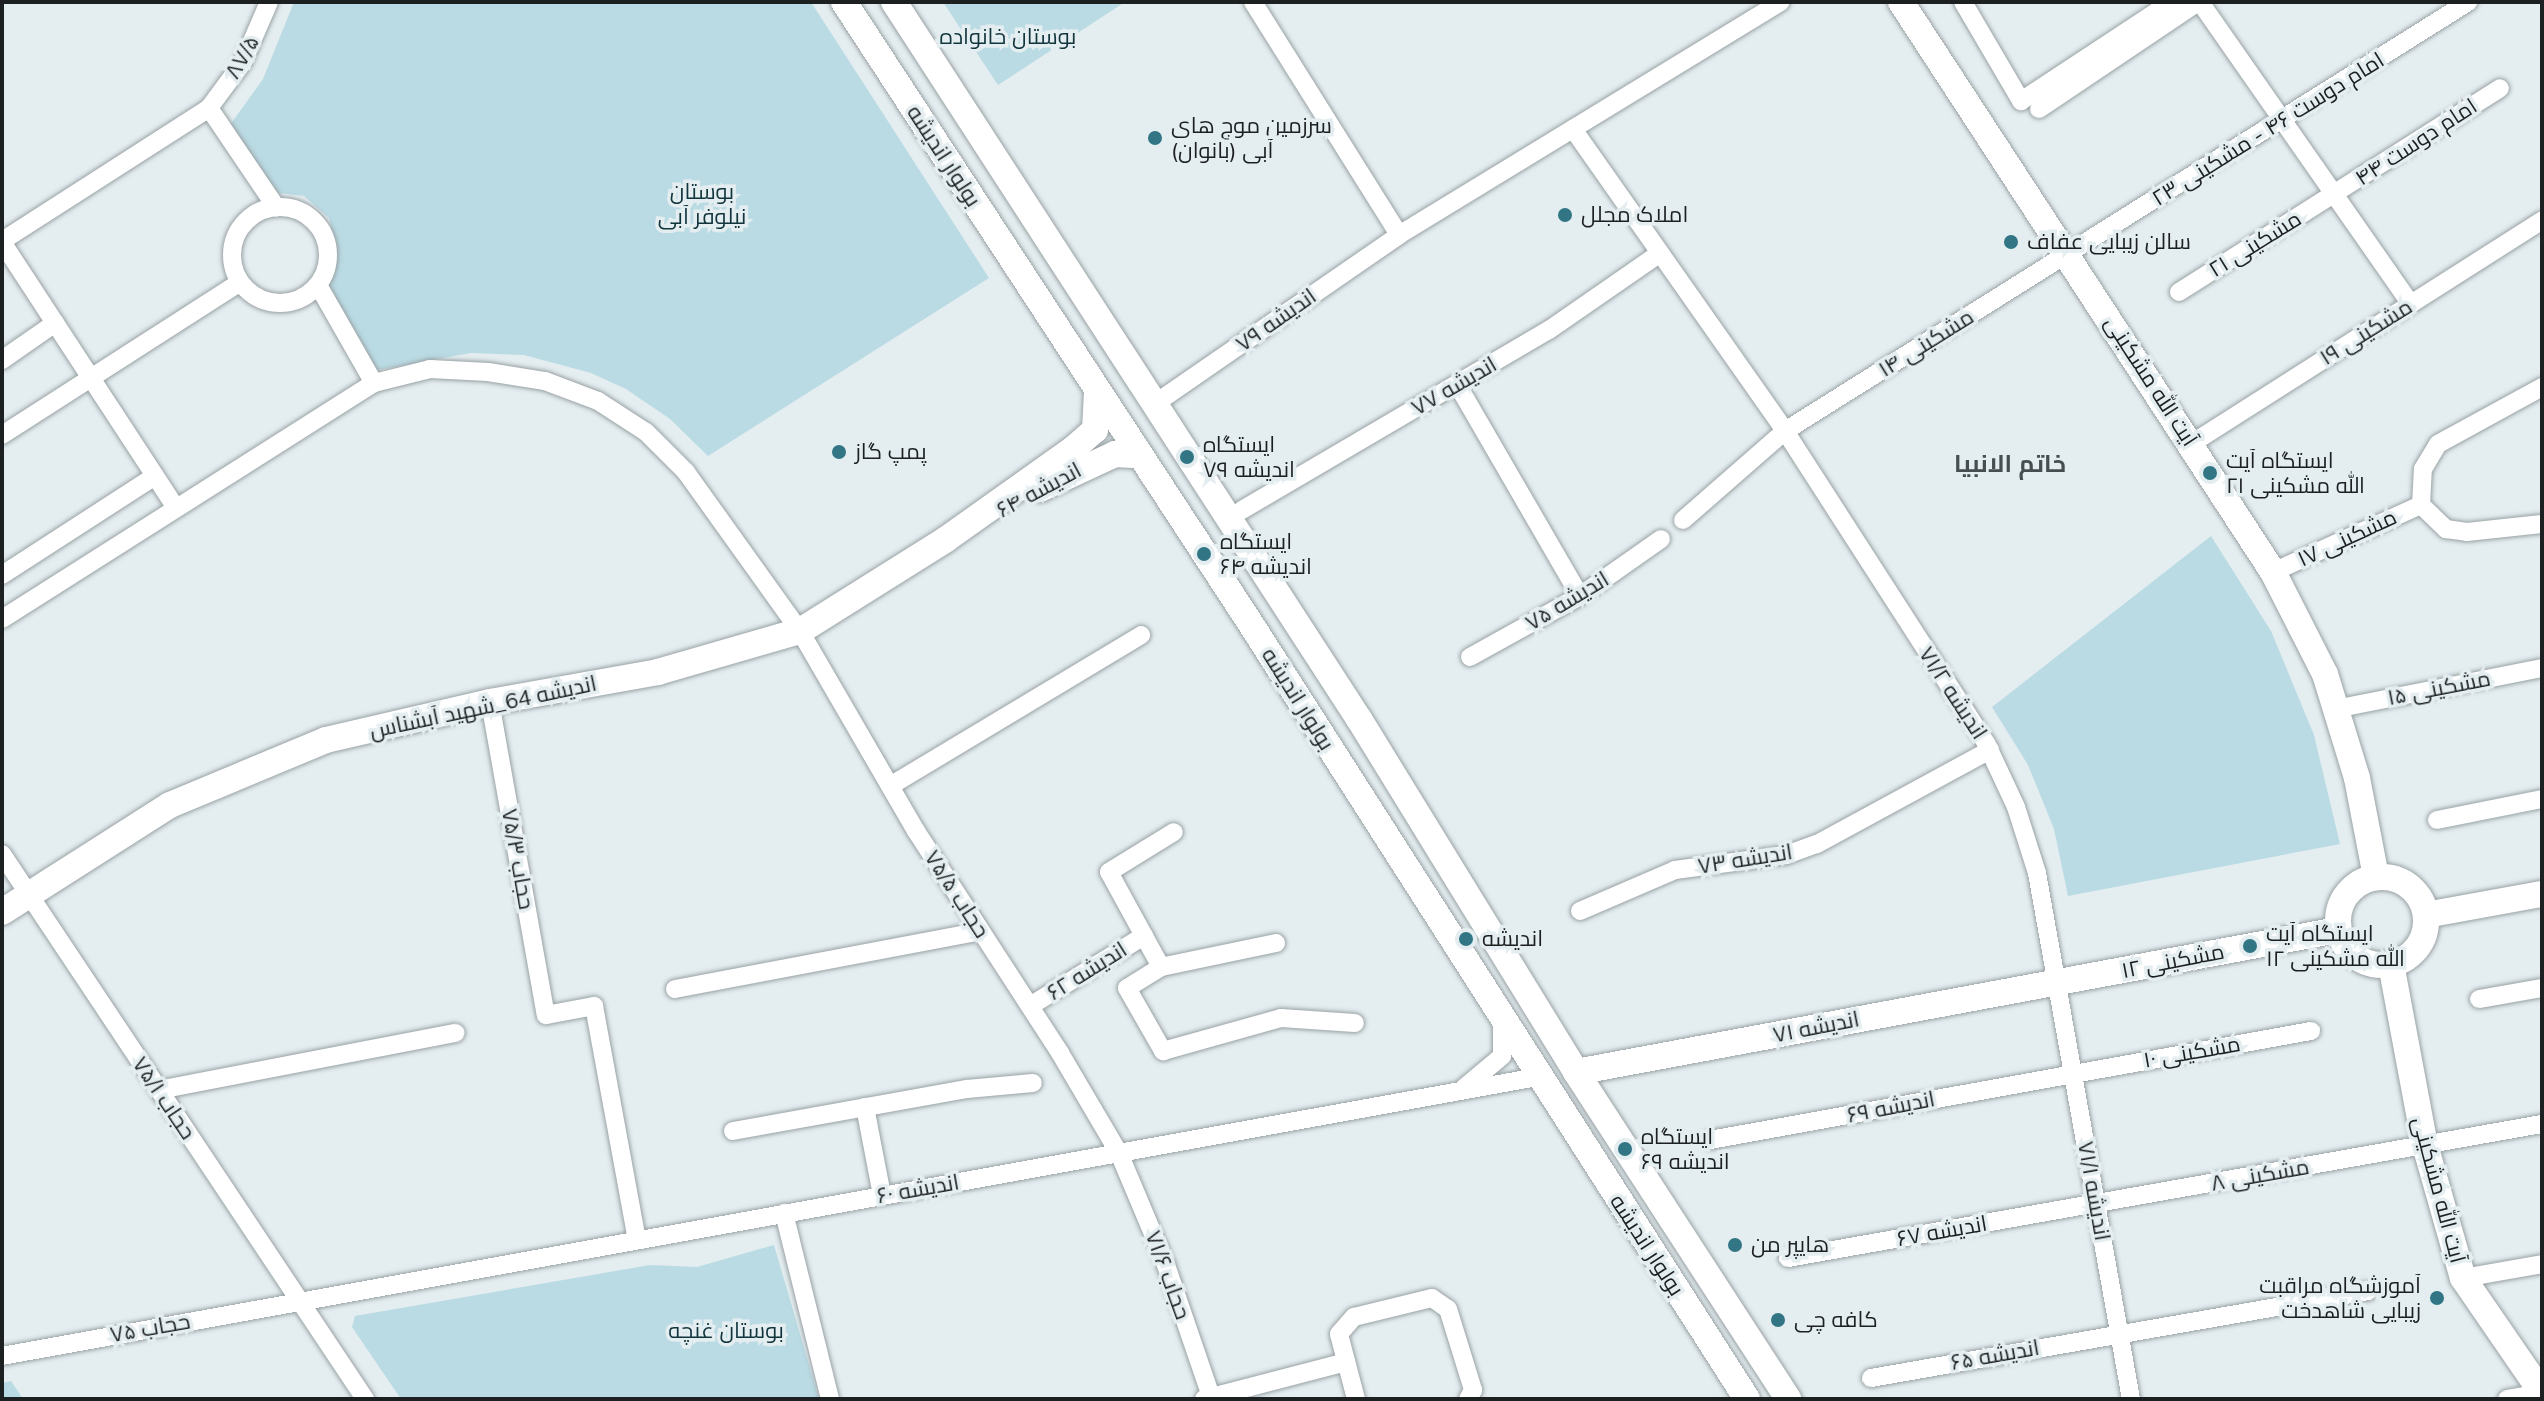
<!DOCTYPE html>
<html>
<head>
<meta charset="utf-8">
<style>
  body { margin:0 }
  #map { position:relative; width:2544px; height:1401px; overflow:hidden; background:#e4edf0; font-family:Mulish,Cairo,sans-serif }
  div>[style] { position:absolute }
  .green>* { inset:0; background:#badbe4 }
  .roads { filter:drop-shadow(0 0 2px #99a2a5) drop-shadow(0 0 2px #99a2a5) }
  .street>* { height:18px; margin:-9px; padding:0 9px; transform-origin:9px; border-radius:9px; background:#fff }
  .street>.ring { margin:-9px; padding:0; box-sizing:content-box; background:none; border:18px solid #fff; border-radius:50% }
  .secondary>* { height:26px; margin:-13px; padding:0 13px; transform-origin:13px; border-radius:13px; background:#fff }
  .secondary>.ring { margin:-13px; padding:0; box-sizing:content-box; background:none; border:26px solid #fff; border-radius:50% }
  .dots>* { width:22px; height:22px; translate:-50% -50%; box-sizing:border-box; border:4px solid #e4edf0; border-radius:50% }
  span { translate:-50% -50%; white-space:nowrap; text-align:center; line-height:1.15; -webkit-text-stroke:7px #e4edf0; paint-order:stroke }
  .park-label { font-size:22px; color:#11353d }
  .street-label { font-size:22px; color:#1c2021 }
  .poi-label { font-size:22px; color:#1c2021 }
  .left { translate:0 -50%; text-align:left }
  .right { translate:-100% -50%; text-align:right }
  .neighbourhood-label { font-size:24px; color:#464e50; font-weight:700 }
  .frame { position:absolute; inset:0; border:4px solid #1c2021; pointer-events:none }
</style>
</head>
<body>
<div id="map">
  <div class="green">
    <div style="clip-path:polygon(294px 2px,811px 2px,989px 278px,708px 456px,670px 419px,626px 389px,591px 373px,524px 355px,471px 353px,377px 370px,325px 283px,337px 251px,329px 218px,304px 196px,270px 192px,230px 125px,263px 79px)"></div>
    <div style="clip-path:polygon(943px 2px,1125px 2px,998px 85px)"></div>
    <div style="clip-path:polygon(2211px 536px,2271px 631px,2314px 735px,2340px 844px,2068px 896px,2054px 829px,2028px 765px,1992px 707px)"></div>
    <div style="clip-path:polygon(774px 1245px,819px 1399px,401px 1399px,352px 1327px,355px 1316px,650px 1265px,697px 1267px)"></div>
    <div style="clip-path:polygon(11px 1381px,23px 1399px,2px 1399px,2px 1383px)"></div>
  </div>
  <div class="roads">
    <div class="street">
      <div style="left:1253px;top:2px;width:275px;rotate:57.9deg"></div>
      <div style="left:1963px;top:2px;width:115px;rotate:59.6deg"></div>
      <div style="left:2021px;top:101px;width:180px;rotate:-33.4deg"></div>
      <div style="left:2200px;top:2px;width:368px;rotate:55.1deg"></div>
      <div style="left:209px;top:108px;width:120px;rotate:55.9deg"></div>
      <div style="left:2039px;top:109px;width:192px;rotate:-33.9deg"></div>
      <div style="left:1573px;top:129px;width:369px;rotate:54.9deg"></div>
      <div style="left:1785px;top:431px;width:373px;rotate:57.2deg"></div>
      <div style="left:1987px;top:745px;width:68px;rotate:64.9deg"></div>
      <div style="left:2016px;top:807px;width:69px;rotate:72.3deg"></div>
      <div style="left:2037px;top:873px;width:534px;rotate:79.87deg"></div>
      <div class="ring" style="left:232px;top:207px;width:78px;height:78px"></div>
      <div style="left:2px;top:241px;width:246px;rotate:-32.7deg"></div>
      <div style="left:209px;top:108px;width:57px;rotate:-53.5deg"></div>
      <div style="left:243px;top:62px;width:65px;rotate:-66.6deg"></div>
      <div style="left:2px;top:242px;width:318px;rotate:56.8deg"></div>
      <div style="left:318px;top:285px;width:113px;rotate:60.3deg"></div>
      <div style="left:2179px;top:292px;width:380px;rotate:-32.4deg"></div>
      <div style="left:2px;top:360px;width:65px;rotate:-34.9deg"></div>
      <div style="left:1457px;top:384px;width:245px;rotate:59.9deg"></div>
      <div style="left:1153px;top:405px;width:299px;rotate:-34.6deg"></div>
      <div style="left:1399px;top:235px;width:447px;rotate:-31.4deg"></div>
      <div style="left:2px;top:435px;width:283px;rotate:-32.7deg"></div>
      <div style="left:2191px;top:444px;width:416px;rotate:-32.5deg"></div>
      <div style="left:2421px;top:505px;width:36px;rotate:-87deg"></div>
      <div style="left:2423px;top:469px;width:29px;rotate:-59deg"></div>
      <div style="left:2438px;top:444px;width:119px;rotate:-28.7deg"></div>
      <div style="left:2421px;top:505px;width:35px;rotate:44deg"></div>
      <div style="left:2446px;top:529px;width:21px;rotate:8deg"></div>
      <div style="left:2467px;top:532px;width:75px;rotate:-6.1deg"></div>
      <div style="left:1242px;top:510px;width:356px;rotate:-30.4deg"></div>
      <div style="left:1549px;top:330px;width:135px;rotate:-34.7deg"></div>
      <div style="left:1683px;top:520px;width:135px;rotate:-41.1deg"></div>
      <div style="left:1785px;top:431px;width:807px;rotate:-32.13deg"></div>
      <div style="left:2273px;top:572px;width:162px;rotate:-24.4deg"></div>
      <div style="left:2px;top:575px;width:182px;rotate:-32.9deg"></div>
      <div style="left:2px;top:619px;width:441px;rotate:-32.4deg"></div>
      <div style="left:374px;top:383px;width:58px;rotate:-14deg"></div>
      <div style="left:430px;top:369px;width:58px;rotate:3deg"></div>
      <div style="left:488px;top:372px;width:58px;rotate:9deg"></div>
      <div style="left:545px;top:381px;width:57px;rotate:20.7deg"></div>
      <div style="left:598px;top:401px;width:57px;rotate:32.9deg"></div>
      <div style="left:646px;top:432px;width:57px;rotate:45deg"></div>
      <div style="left:686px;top:472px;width:196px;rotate:54.4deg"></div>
      <div style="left:800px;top:631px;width:231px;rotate:59.9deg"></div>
      <div style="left:916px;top:831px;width:265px;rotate:57deg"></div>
      <div style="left:1060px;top:1053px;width:116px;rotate:59.5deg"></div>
      <div style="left:1119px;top:1153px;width:121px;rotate:67.2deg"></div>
      <div style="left:1166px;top:1265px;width:142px;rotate:71.1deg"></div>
      <div style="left:1470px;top:657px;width:126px;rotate:-29deg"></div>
      <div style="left:1580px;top:596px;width:99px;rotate:-35.1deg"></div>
      <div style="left:490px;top:702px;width:318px;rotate:79.9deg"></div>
      <div style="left:546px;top:1015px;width:49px;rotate:-10.6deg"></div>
      <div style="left:594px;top:1006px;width:238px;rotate:79.6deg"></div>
      <div style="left:2335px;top:709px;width:211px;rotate:-11.2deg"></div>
      <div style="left:890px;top:786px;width:293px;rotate:-31deg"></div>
      <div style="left:2437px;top:820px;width:107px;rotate:-11.3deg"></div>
      <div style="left:2px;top:854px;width:655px;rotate:56.33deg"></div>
      <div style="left:1580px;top:911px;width:103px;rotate:-23.3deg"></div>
      <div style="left:1675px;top:870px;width:112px;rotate:-7.7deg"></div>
      <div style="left:1786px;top:855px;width:33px;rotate:-20deg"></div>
      <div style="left:1817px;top:844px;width:197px;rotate:-28.5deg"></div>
      <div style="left:1276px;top:943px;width:117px;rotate:168.2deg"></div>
      <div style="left:1161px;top:967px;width:40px;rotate:148deg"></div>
      <div style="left:1127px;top:988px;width:73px;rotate:60.3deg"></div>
      <div style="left:1163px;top:1051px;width:123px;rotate:-15.6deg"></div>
      <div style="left:1281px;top:1018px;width:74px;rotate:3.9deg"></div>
      <div style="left:1161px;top:967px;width:108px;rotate:-118.7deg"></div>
      <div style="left:1109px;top:872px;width:76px;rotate:-31.6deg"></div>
      <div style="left:675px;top:989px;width:311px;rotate:-10.7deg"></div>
      <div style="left:2479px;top:999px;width:64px;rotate:-9.9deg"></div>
      <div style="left:1030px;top:1006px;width:134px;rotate:-31.6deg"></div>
      <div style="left:1464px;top:1088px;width:50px;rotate:-40.1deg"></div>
      <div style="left:1502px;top:1056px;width:34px;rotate:-90deg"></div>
      <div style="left:159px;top:1090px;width:302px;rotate:-10.9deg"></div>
      <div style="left:865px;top:1107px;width:90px;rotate:79.1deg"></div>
      <div style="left:733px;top:1131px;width:238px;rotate:-10.2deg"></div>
      <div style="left:967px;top:1089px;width:66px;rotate:-5.2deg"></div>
      <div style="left:1710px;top:1140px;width:611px;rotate:-10.28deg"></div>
      <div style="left:784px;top:1213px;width:192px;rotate:76.1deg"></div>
      <div style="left:1788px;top:1258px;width:766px;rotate:-10.08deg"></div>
      <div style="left:2463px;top:1278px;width:80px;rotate:-10deg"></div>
      <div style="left:2px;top:1356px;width:1560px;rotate:-10.3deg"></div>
      <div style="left:1871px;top:1378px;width:505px;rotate:-9.93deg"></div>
      <div style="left:1204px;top:1399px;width:147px;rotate:-14.6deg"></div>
      <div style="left:1356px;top:1399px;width:67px;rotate:-104.7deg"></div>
      <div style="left:1339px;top:1334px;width:23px;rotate:-49deg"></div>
      <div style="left:1354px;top:1317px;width:80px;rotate:-13.7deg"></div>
      <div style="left:1432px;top:1298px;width:19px;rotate:35deg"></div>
      <div style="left:1448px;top:1309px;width:85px;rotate:72.8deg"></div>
      <div style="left:1473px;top:1390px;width:10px;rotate:119deg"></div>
      <div style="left:2507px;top:1399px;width:36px;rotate:-10deg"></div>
    </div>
    <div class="secondary">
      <div style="left:844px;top:2px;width:736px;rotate:56.81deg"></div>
      <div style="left:1247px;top:618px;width:927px;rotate:57.37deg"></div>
      <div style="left:894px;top:2px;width:855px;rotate:57.04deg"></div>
      <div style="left:1359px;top:719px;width:414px;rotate:58.4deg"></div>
      <div style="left:1576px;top:1072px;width:390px;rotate:57deg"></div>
      <div style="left:1901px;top:2px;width:681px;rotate:56.87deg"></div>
      <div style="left:2273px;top:572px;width:114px;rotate:63deg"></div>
      <div style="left:2325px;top:674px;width:109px;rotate:72.9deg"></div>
      <div style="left:2357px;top:778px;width:101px;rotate:79.1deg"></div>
      <div style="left:1040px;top:489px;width:83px;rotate:-25deg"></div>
      <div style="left:1115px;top:454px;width:22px;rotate:3deg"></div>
      <div class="ring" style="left:2338px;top:877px;width:62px;height:62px"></div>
      <div style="left:2px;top:912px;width:199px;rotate:-32.5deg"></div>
      <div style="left:170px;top:805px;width:169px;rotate:-22.6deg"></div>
      <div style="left:326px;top:740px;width:168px;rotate:-13deg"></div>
      <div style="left:490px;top:702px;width:171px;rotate:-10.1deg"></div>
      <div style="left:658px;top:672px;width:148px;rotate:-16.1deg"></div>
      <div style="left:800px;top:631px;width:171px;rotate:-32.1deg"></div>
      <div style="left:945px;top:540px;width:157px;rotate:-35.4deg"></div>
      <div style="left:1073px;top:449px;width:29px;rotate:-41deg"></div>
      <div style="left:1095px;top:430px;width:37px;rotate:-87deg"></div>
      <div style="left:2426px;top:915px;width:118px;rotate:-10.3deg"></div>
      <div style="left:2391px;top:964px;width:184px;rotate:79.4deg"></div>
      <div style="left:2425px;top:1145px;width:138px;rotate:74.1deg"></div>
      <div style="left:2463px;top:1278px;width:140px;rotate:55.5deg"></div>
      <div style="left:1576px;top:1072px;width:775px;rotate:-10.56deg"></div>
    </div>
  </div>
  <div class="dots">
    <div style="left:1155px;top:138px;background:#327686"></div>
    <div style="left:1565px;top:215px;background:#327686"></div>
    <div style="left:2011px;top:242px;background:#327686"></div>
    <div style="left:839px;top:452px;background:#327686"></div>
    <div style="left:1187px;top:457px;background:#327686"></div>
    <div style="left:2210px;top:473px;background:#327686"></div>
    <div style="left:1204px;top:554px;background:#327686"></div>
    <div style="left:1466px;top:939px;background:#327686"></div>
    <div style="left:2250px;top:946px;background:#327686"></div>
    <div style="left:1625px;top:1149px;background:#327686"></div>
    <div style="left:1735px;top:1245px;background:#327686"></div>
    <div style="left:2437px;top:1298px;background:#327686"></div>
    <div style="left:1778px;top:1320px;background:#327686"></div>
  </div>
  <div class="park-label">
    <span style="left:1008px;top:37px">بوستان خانواده</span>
    <span style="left:702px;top:204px">بوستان<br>نیلوفر آبی</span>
    <span style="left:726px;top:1331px">بوستان غنچه</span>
  </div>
  <div class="street-label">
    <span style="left:242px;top:57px;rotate:-60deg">۸۷/۵</span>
    <span style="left:2268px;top:129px;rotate:-32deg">امام دوست ۴۶ - مشکینی ۲۳</span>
    <span style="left:2416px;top:142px;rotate:-33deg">امام دوست ۴۴</span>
    <span style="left:944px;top:156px;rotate:57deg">بولوار اندیشه</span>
    <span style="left:2255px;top:244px;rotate:-32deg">مشکینی ۲۱</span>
    <span style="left:1276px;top:320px;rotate:-35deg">اندیشه ۷۹</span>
    <span style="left:2366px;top:332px;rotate:-32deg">مشکینی ۱۹</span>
    <span style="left:1926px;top:343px;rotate:-32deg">مشکینی ۱۴</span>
    <span style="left:2151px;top:381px;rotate:57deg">آیت الله مشکینی</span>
    <span style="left:1454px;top:386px;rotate:-30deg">اندیشه ۷۷</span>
    <span style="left:1039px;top:490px;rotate:-28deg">اندیشه ۶۴</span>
    <span style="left:2347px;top:538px;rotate:-25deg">مشکینی ۱۷</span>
    <span style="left:1567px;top:601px;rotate:-31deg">اندیشه ۷۵</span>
    <span style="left:2439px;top:688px;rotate:-11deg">مشکینی ۱۵</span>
    <span style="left:1953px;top:693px;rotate:57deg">اندیشه ۷۱/۲</span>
    <span style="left:1298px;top:699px;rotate:58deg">بولوار اندیشه</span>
    <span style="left:483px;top:707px;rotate:-12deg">اندیشه 64_شهید آبشناس</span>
    <span style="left:518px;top:859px;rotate:80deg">حجاب ۷۵/۳</span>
    <span style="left:1745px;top:859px;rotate:-9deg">اندیشه ۷۳</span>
    <span style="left:957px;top:894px;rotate:57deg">حجاب ۷۵/۵</span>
    <span style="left:2173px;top:961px;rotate:-11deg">مشکینی ۱۲</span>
    <span style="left:1087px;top:971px;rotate:-32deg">اندیشه ۶۲</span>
    <span style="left:1816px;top:1027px;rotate:-11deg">اندیشه ۷۱</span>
    <span style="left:2192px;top:1052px;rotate:-10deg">مشکینی ۱۰</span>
    <span style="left:164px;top:1098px;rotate:56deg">حجاب ۷۵/۱</span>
    <span style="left:1891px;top:1107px;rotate:-11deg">اندیشه ۶۹</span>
    <span style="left:2260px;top:1175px;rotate:-10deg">مشکینی ۸</span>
    <span style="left:918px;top:1189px;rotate:-10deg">اندیشه ۶۰</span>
    <span style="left:2439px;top:1190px;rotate:75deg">آیت الله مشکینی</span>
    <span style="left:2094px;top:1191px;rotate:80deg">اندیشه ۷۱/۱</span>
    <span style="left:1942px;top:1231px;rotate:-10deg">اندیشه ۶۷</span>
    <span style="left:1647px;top:1245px;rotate:57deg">بولوار اندیشه</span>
    <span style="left:1168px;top:1275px;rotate:70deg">حجاب ۷۱/۶</span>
    <span style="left:150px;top:1328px;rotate:-10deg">حجاب ۷۵</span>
    <span style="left:1995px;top:1355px;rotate:-10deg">اندیشه ۶۵</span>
  </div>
  <div class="poi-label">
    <span class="left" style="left:1171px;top:138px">سرزمین موج های<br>آبی (بانوان)</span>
    <span class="left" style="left:1581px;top:215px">املاک مجلل</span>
    <span class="left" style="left:2027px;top:242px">سالن زیبایی عفاف</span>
    <span class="left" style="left:1203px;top:457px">ایستگاه<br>اندیشه ۷۹</span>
    <span class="left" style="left:855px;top:452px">پمپ گاز</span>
    <span class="left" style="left:2226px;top:473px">ایستگاه آیت<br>الله مشکینی ۲۱</span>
    <span class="left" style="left:1220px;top:554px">ایستگاه<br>اندیشه ۶۴</span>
    <span class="left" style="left:2266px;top:946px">ایستگاه آیت<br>الله مشکینی ۱۲</span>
    <span class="left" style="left:1482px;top:939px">اندیشه</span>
    <span class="left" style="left:1641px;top:1149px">ایستگاه<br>اندیشه ۶۹</span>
    <span class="left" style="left:1751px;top:1245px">هایپر من</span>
    <span class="right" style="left:2421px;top:1298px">آموزشگاه مراقبت<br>زیبایی شاهدخت</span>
    <span class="left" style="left:1794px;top:1320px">کافه چی</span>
  </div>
  <div class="neighbourhood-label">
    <span style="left:2010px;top:464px">خاتم الانبیا</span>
  </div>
  <div class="frame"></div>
</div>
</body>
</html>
